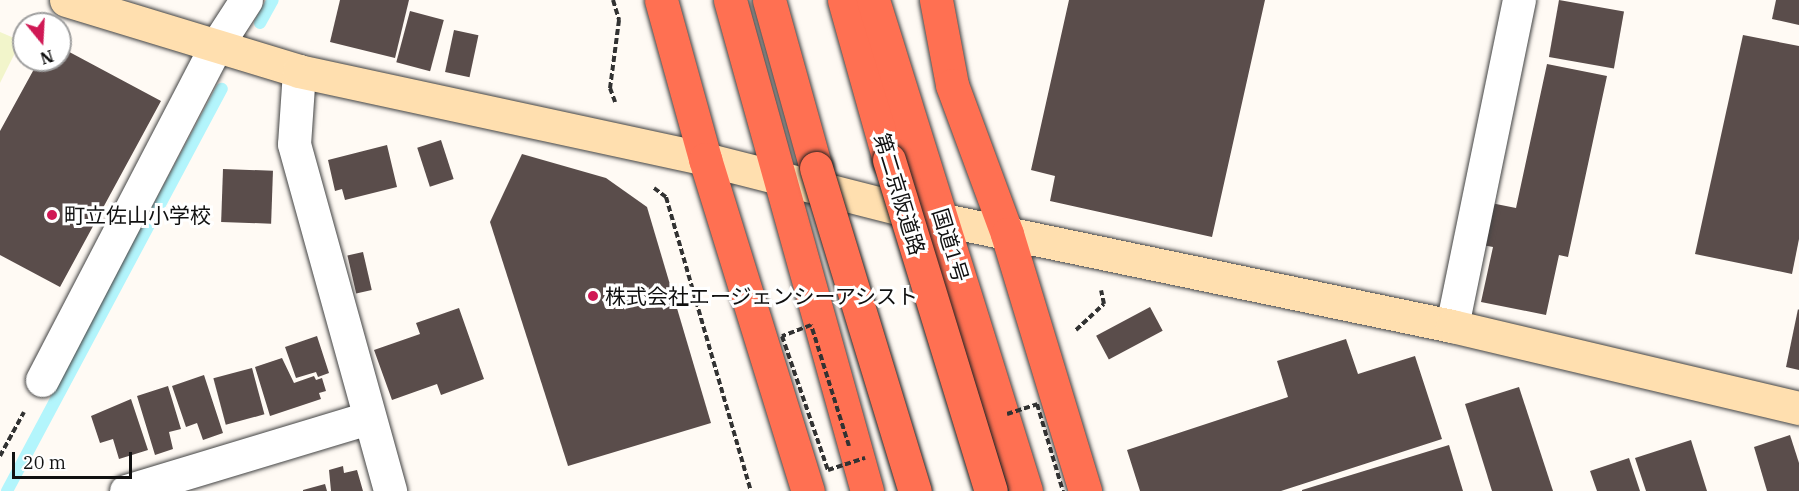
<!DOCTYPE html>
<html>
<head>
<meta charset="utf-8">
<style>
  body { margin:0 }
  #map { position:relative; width:1799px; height:491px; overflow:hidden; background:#fffaf4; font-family:"IBM Plex Serif","Noto Sans JP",serif }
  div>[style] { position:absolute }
  .pitch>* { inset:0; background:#f2f5cb }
  .stream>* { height:12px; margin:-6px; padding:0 6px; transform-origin:6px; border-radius:6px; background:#b3f5fc }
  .building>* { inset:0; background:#5a4d4b; transform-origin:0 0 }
  .path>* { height:4px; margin-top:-2px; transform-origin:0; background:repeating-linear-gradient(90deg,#323232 0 6px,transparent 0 9px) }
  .roads { filter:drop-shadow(0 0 2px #434343) drop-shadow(0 0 2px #434343) }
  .street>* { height:33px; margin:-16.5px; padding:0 16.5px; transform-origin:16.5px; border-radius:16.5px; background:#fff }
  .secondary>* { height:33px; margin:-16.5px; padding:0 16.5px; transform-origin:16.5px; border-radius:16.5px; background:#ffdfaf }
  .highway>* { height:33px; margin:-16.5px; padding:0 16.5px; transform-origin:16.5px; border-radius:16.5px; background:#ff7052 }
  .path-bridge>* { height:4px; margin-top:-2px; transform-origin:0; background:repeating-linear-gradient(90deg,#323232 0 6px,transparent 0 9px) }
  .bridges { filter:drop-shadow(0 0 2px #212121) drop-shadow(0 0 2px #212121) }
  .highway-bridge>* { height:33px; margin:-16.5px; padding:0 16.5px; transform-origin:16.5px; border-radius:16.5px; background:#ff7052 }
  .dots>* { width:16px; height:16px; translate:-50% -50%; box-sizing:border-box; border:3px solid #fff; border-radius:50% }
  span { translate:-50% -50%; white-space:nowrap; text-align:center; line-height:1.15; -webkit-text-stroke:6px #fff; paint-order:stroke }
  .street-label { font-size:21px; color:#101010 }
  .poi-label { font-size:21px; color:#101010 }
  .left { translate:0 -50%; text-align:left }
  .north { position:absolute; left:12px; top:12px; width:60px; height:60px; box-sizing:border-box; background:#fff; border:2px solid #9f9f9f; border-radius:50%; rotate:162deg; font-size:16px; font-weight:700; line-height:24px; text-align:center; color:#101010 }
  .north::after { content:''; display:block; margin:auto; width:21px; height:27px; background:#d01955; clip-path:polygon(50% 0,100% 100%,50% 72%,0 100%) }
  .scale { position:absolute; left:12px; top:452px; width:120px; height:27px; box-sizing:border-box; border:3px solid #101010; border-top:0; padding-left:8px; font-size:18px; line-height:21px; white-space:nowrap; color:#101010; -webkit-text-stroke:4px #fff; paint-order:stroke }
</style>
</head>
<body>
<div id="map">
  <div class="pitch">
    <div style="clip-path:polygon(0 32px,21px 41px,0 83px)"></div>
  </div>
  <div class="stream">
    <div style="left:260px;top:23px;width:26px;rotate:-61deg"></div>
    <div style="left:7px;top:491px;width:456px;rotate:-61.9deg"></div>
  </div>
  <div class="building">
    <div style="clip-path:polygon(340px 0,409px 0,395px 58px,330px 42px)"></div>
    <div style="clip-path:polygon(1069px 0,1265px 0,1212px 237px,1050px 201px,1055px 176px,1031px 170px)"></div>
    <div style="left:1559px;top:0;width:66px;height:58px;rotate:10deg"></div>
    <div style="clip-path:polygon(1776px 0,1799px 0,1799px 25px,1772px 19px)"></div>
    <div style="left:410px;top:11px;width:35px;height:53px;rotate:15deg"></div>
    <div style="left:454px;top:30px;width:25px;height:43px;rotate:12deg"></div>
    <div style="clip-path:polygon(1743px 35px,1799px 46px,1799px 239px,1792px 274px,1695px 254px)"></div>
    <div style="clip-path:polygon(60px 47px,161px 101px,60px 287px,0 255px,0 131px,39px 60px,60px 60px)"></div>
    <div style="clip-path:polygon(1547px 64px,1607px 76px,1568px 257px,1559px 255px,1546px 315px,1481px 302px,1493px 247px,1477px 244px,1486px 202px,1516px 208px)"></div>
    <div style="left:441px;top:140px;width:41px;height:25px;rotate:72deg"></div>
    <div style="clip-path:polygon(387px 145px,397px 187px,345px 200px,342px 189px,335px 191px,328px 160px)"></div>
    <div style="clip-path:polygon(522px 154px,606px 178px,647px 207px,711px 423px,568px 466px,490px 222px)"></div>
    <div style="left:223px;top:169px;width:50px;height:53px;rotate:2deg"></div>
    <div style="left:363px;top:252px;width:39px;height:16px;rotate:77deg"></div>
    <div style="left:1150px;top:307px;width:27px;height:61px;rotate:62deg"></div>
    <div style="clip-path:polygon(459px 308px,484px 379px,441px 395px,437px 384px,392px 400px,374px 350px,420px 334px,416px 323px)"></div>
    <div style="clip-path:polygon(1798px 309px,1799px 310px,1799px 370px,1786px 367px)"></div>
    <div style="clip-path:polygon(317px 336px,329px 373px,318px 377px,316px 372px,296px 378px,285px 347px)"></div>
    <div style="clip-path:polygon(1346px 339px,1358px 374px,1415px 356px,1442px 439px,1281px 491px,1140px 491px,1127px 450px,1288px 397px,1277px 361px)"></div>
    <div style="clip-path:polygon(282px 358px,294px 383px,314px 376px,316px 380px,322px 378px,326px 391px,319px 393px,321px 399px,270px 416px,255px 367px)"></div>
    <div style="left:252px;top:368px;width:48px;height:40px;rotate:75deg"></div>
    <div style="clip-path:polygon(204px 375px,223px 433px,203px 440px,197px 423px,186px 427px,172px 386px)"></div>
    <div style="clip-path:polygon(168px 386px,181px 429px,169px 432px,173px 449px,155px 455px,137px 396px)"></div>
    <div style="clip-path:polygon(1519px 387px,1553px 491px,1492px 491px,1465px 404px)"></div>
    <div style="clip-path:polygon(131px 399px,148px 450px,119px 459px,113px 439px,100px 443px,91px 416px)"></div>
    <div style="clip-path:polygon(1790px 435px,1799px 463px,1799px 491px,1767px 491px,1754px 447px)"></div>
    <div style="clip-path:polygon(1691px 440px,1707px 491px,1646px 491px,1635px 458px)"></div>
    <div style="clip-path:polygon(1449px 445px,1463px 491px,1302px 491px,1302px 490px)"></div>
    <div style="clip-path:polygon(1629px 458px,1640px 491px,1597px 491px,1590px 471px)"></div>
    <div style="clip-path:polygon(343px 466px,344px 473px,357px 470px,363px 491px,331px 491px,329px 470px)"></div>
    <div style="clip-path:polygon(325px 484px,327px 491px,303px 491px,303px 490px)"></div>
  </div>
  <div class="path">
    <div style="left:613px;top:0;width:21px;rotate:73deg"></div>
    <div style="left:619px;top:20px;width:69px;rotate:97.5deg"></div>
    <div style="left:610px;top:88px;width:15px;rotate:70deg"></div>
    <div style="left:654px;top:188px;width:15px;rotate:37deg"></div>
    <div style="left:666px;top:197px;width:306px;rotate:73.9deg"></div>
    <div style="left:1076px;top:330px;width:38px;rotate:-43deg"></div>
    <div style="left:1104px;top:304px;width:14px;rotate:-102deg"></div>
    <div style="left:0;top:456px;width:50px;rotate:-61.4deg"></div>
  </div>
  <div class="roads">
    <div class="street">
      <div style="left:299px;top:71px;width:73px;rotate:93.9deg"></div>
      <div style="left:294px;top:144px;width:360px;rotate:74.5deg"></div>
      <div style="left:1452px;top:326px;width:333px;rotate:-78.4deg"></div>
      <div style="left:42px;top:380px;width:374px;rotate:-62.5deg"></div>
      <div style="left:215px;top:48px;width:57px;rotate:-57.1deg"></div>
      <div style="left:126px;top:491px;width:253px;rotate:-16.8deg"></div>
    </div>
    <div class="secondary">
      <div style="left:66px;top:0;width:244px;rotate:16.9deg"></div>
      <div style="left:299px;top:71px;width:415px;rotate:12.2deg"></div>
      <div style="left:705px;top:159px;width:247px;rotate:14.3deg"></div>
      <div style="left:944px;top:220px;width:519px;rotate:11.79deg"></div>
      <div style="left:1452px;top:326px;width:357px;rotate:13.3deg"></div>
    </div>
    <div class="highway">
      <div style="left:661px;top:0;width:165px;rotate:74.5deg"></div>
      <div style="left:705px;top:159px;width:348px;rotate:72.8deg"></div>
      <div style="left:730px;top:0;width:510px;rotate:74.41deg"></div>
      <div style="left:769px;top:0;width:174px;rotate:74.4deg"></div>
      <div style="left:844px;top:0;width:166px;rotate:74.3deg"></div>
      <div style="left:873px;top:0;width:514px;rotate:72.69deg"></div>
      <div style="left:936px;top:0;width:86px;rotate:79.3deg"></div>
      <div style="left:952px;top:85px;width:159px;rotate:69.7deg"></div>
      <div style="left:1007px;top:234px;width:269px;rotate:73.1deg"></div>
    </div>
  </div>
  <div class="path-bridge">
    <div style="left:1007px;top:414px;width:32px;rotate:-18deg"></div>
    <div style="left:1037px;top:404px;width:91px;rotate:73.4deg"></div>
    <div style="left:849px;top:446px;width:127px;rotate:-107.4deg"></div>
    <div style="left:811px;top:325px;width:31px;rotate:159deg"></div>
    <div style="left:782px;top:336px;width:142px;rotate:71.1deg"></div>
    <div style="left:828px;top:470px;width:39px;rotate:-18deg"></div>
  </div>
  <div class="bridges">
    <div class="highway-bridge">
      <div style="left:889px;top:160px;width:346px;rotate:72.9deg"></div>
      <div style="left:816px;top:168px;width:338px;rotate:73deg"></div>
    </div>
  </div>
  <div class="dots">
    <div style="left:52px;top:215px;background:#d01955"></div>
    <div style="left:593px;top:296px;background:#d01955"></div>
  </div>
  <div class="street-label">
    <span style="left:900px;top:194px;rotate:73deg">第二京阪道路</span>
    <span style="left:951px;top:245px;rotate:73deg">国道1号</span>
  </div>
  <div class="poi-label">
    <span class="left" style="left:64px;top:215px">町立佐山小学校</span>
    <span class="left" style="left:605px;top:296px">株式会社エージェンシーアシスト</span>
  </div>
  <div class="north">N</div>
  <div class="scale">20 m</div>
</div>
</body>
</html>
